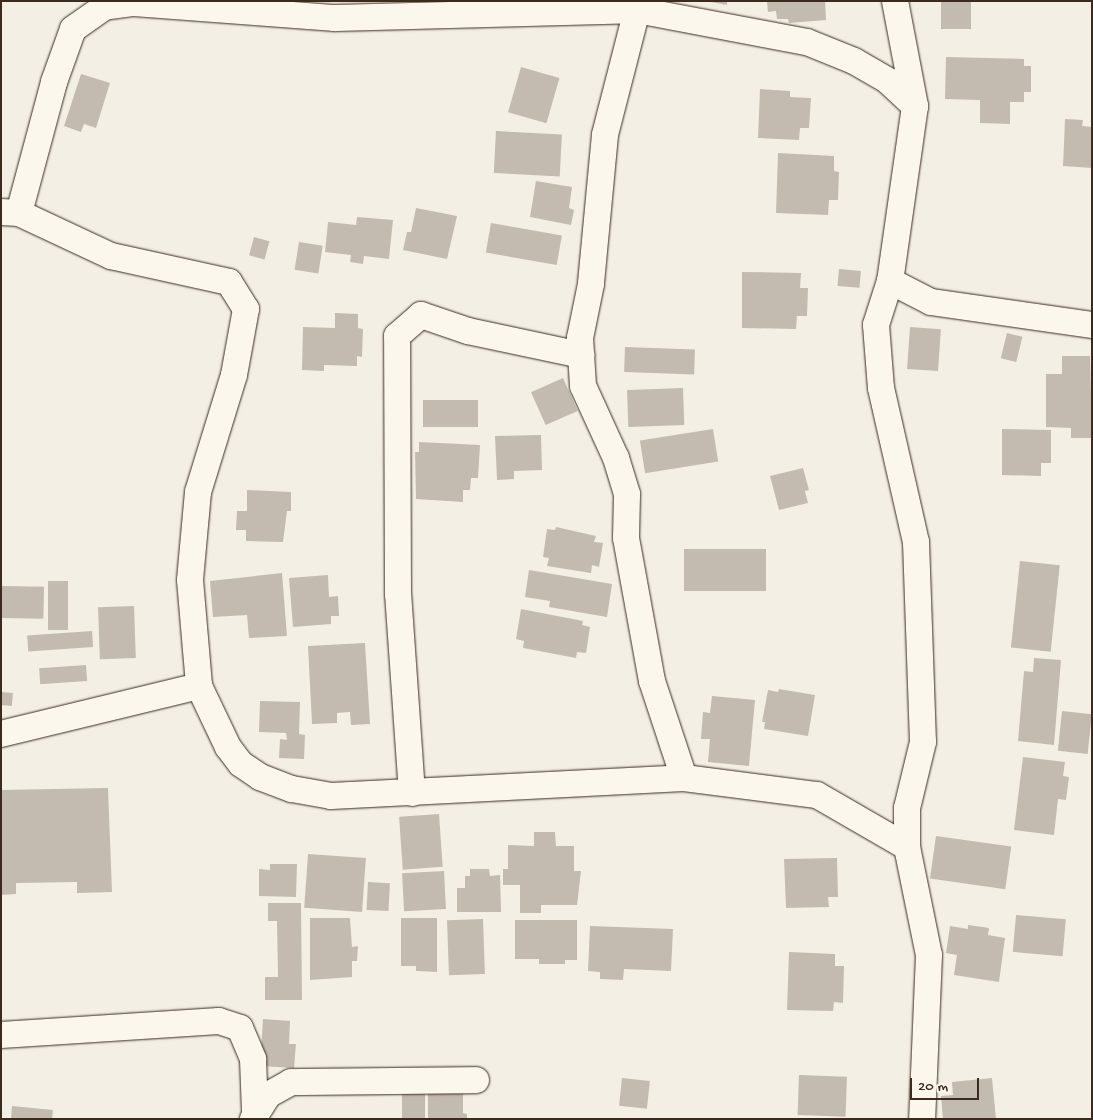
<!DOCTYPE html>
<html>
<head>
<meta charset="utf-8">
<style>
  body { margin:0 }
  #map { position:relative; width:1093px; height:1120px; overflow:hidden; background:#f3efe4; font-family:"Gochi Hand",sans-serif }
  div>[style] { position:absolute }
  .building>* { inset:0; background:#c3bbb0; transform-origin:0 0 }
  .roads { filter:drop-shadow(0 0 1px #3b2a1e) drop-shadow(0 0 1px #3b2a1e) }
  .minor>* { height:26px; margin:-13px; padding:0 13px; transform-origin:13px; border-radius:13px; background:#fbf7ec }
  span { translate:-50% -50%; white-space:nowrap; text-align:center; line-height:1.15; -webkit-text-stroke:4px #fbf7ec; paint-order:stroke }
  .frame { position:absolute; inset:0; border:2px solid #3b2a1e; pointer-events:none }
  .scale { position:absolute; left:910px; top:1078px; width:69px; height:22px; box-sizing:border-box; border:2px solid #3b2a1e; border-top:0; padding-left:6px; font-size:15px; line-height:18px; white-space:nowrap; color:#3b2a1e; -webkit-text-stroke:4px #fbf7ec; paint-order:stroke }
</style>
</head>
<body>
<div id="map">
  <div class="building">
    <div style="clip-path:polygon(705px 1px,727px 1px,727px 5px)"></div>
    <div style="clip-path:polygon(767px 1px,825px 1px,826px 20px,789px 23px,788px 19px,777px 19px,776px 11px,768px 12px)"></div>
    <div style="left:941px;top:1px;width:30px;height:28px"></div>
    <div style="clip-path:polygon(946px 57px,1024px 59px,1024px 66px,1031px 66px,1031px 92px,1024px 92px,1024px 102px,1010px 102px,1010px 124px,980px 123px,980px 100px,945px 99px)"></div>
    <div style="left:521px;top:67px;width:40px;height:47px;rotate:16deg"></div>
    <div style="clip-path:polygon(81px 74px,110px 83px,96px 128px,84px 124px,81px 132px,64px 126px)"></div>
    <div style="clip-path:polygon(760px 89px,790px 91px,790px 97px,811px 98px,809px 128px,800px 128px,799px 140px,758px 138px)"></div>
    <div style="clip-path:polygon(1065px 119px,1083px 120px,1082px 126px,1092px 127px,1092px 168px,1063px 166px)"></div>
    <div style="left:496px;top:131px;width:66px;height:42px;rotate:3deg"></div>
    <div style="clip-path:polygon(778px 153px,834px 156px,834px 171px,839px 172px,838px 200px,829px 200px,828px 215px,776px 213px)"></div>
    <div style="clip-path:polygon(536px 181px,572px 187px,569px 208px,574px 210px,571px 225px,530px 217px)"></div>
    <div style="clip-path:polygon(416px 208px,457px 216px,447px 259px,403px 250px,407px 232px,411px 232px)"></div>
    <div style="clip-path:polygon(357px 217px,393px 220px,389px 259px,364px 256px,363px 264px,350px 262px,351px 255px,325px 252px,328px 222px,356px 225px)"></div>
    <div style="left:491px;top:223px;width:72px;height:30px;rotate:10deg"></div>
    <div style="left:254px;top:237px;width:16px;height:19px;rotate:15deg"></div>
    <div style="left:299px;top:242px;width:24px;height:28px;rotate:9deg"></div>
    <div style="left:839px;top:269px;width:22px;height:17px;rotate:5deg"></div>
    <div style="clip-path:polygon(742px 272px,801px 273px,800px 288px,808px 288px,807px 316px,797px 316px,796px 329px,742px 328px)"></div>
    <div style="clip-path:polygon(335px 313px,358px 314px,358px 328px,363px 329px,362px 357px,357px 356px,357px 366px,324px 365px,324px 371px,302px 370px,303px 327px,335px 328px)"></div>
    <div style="left:910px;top:327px;width:31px;height:42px;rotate:4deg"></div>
    <div style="left:1007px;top:333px;width:16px;height:26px;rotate:14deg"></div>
    <div style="left:625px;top:347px;width:70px;height:25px;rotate:2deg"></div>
    <div style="clip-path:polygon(1062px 356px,1090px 356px,1092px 438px,1071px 438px,1071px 428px,1046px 427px,1046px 374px,1062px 374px)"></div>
    <div style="left:563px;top:378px;width:36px;height:35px;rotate:66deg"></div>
    <div style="left:683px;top:388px;width:37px;height:56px;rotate:88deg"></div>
    <div style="left:423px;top:400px;width:55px;height:27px"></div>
    <div style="left:713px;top:429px;width:33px;height:74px;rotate:81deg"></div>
    <div style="clip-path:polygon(1002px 429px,1051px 430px,1051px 463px,1041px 463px,1041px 476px,1002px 475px)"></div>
    <div style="clip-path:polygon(541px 435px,542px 470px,514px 471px,514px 479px,497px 480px,495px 436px)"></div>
    <div style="clip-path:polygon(419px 442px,480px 445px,478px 478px,471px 478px,470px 490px,463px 490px,463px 502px,416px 499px,415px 452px,419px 452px)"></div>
    <div style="clip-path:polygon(803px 468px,809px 490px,805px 491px,808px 503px,779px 510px,770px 476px)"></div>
    <div style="clip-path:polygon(247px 490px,291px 492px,291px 511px,287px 511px,283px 542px,246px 541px,246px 530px,236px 530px,237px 511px,247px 511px)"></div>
    <div style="clip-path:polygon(556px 527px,596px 536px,594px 542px,603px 543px,599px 567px,592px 565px,591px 573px,547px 566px,549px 558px,543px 557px,547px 529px,555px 530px)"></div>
    <div style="left:766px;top:549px;width:42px;height:82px;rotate:90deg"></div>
    <div style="left:1020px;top:561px;width:40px;height:87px;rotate:6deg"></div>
    <div style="clip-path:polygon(529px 570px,612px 584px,607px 617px,549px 607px,550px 601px,525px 597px)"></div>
    <div style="clip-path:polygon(282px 573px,287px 636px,249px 638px,247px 615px,213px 617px,210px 581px)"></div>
    <div style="clip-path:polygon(328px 575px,329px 597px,338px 596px,339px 616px,331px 616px,331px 624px,293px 627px,289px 578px)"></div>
    <div style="left:48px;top:581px;width:20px;height:49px"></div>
    <div style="left:2px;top:586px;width:42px;height:32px;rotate:1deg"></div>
    <div style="left:134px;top:606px;width:52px;height:36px;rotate:88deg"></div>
    <div style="clip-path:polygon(521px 609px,583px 621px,582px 625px,590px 627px,586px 653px,577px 652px,576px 658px,523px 648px,524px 641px,516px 639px)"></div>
    <div style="left:92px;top:631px;width:16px;height:65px;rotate:86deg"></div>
    <div style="clip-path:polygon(365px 643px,370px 724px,351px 725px,350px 712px,337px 713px,337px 723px,312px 724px,308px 646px)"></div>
    <div style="clip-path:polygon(1034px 658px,1061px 660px,1054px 745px,1018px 741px,1024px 671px,1033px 672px)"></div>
    <div style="left:86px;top:665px;width:16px;height:47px;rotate:86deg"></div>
    <div style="clip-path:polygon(779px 689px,815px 695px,808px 736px,764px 729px,765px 722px,762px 722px,768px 690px,778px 692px)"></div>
    <div style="left:1px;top:692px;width:12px;height:13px;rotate:5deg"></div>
    <div style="clip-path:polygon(712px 696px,755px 700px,749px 766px,708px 762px,710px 739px,701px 739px,703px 712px,710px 713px)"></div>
    <div style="clip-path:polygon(260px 701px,300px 702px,299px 734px,305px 735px,304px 759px,279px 758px,280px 739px,287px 740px,286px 733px,259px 732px)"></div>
    <div style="left:1062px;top:711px;width:30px;height:40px;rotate:6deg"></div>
    <div style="clip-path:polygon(1023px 757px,1065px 762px,1063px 776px,1069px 777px,1066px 800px,1058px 799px,1054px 835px,1014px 830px)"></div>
    <div style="clip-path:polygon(108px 788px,112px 892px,77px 893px,77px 882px,16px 883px,16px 894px,1px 895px,1px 790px)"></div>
    <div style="left:439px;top:814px;width:53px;height:40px;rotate:86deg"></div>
    <div style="clip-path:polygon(534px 832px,555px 832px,556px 846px,574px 846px,574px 871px,581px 871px,577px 905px,541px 905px,541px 913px,520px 913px,520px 885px,503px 885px,503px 869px,508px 869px,508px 845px,534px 846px)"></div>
    <div style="left:936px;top:836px;width:76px;height:43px;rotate:8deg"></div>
    <div style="left:308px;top:854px;width:58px;height:54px;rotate:4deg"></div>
    <div style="clip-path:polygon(837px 858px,838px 897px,828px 897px,829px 907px,786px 908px,784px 859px)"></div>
    <div style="clip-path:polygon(270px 864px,297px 864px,296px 897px,259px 896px,259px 869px,270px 870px)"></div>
    <div style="clip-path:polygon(470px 869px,489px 869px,490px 876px,500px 875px,501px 912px,457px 912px,457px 888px,465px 888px,465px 876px,470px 876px)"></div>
    <div style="left:444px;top:871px;width:38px;height:42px;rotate:87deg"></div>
    <div style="left:368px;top:882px;width:22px;height:28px;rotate:3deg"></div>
    <div style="clip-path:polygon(268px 903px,301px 903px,302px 1000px,265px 1000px,265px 977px,278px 977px,277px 921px,268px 921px)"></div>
    <div style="left:1016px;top:915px;width:50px;height:37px;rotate:5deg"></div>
    <div style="clip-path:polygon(310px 918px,350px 918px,352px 947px,358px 946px,357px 961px,352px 961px,352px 977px,310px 980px)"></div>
    <div style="clip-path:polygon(401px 918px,437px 918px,437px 972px,416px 971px,416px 966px,401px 966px)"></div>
    <div style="left:483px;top:919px;width:55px;height:36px;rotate:88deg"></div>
    <div style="clip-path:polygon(515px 920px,577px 920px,577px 960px,565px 960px,565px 964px,539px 964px,539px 959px,515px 959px)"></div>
    <div style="clip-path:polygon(968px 925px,989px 928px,988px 935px,1005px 938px,999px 982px,954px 975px,957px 955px,946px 953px,950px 926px,968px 929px)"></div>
    <div style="clip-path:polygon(590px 926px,673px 929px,671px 971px,624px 969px,623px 980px,600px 979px,600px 972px,588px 971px)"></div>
    <div style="clip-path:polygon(789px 952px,835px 954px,835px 966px,844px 966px,843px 1003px,834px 1002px,833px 1011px,787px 1010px)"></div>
    <div style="clip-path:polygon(263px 1019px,290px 1021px,289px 1044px,296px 1044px,294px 1068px,260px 1066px)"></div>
    <div style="left:799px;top:1075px;width:48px;height:40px;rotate:2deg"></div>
    <div style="left:622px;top:1078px;width:28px;height:28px;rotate:6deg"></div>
    <div style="clip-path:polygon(992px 1078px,996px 1119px,943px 1119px,941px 1096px,953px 1095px,952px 1082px)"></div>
    <div style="clip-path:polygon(428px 1091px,463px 1092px,463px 1113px,467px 1114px,467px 1119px,428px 1119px)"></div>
    <div style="left:402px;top:1093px;width:23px;height:26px"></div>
    <div style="clip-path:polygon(12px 1106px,53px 1110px,52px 1119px,11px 1119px)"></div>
  </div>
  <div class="roads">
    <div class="minor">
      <div style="left:895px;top:1px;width:107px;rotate:79.2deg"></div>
      <div style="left:915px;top:106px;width:177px;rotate:98.1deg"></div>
      <div style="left:890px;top:281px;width:46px;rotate:107.7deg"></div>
      <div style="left:876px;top:325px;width:63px;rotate:85.5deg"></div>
      <div style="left:881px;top:388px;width:158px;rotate:77.2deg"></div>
      <div style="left:916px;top:542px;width:200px;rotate:88deg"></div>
      <div style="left:923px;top:742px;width:68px;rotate:103.6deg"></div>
      <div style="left:907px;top:808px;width:39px;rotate:90deg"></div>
      <div style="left:907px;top:847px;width:110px;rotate:78.5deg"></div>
      <div style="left:929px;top:955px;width:164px;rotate:92.4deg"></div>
      <div style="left:637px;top:10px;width:129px;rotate:104.4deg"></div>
      <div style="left:605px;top:135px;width:150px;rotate:95.4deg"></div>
      <div style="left:591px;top:284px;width:55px;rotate:101.5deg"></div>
      <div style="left:580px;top:338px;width:48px;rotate:86.4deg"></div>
      <div style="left:583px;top:386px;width:79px;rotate:65.4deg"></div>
      <div style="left:616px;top:458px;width:38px;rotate:73deg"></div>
      <div style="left:627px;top:494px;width:44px;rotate:91.3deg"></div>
      <div style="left:626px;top:538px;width:145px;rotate:79.7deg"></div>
      <div style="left:652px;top:681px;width:102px;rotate:71.7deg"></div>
      <div style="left:1px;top:212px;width:18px;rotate:3deg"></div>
      <div style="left:19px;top:213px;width:102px;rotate:25.1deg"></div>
      <div style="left:111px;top:256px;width:121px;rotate:12.4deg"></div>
      <div style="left:229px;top:282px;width:32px;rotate:58deg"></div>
      <div style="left:246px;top:309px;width:67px;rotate:100.3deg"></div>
      <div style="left:234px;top:375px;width:122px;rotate:107.1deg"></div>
      <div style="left:198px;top:492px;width:88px;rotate:95.2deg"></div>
      <div style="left:190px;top:580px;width:106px;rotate:85.1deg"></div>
      <div style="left:199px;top:686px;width:68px;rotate:64.6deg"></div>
      <div style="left:228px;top:747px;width:21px;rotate:53deg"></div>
      <div style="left:241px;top:764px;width:23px;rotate:34deg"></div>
      <div style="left:260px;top:777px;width:34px;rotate:21deg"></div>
      <div style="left:292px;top:789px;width:40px;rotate:10deg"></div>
      <div style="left:331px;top:796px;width:353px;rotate:-2.9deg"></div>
      <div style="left:684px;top:778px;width:134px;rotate:7.3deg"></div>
      <div style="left:817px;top:795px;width:104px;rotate:30deg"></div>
      <div style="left:19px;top:213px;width:136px;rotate:-75deg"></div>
      <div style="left:54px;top:82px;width:56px;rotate:-70.3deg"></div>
      <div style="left:73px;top:29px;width:38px;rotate:-35deg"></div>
      <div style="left:104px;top:7px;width:30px;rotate:-8deg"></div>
      <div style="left:134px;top:3px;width:202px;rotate:4.3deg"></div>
      <div style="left:335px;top:18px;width:302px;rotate:-1.5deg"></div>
      <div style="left:637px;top:10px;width:173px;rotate:10.7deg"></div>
      <div style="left:807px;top:42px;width:51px;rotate:22deg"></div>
      <div style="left:854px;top:61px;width:39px;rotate:30deg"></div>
      <div style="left:888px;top:81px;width:37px;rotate:43deg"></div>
      <div style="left:890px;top:281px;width:46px;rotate:27.1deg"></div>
      <div style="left:931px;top:302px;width:163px;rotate:8.1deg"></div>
      <div style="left:1px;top:734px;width:204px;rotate:-13.6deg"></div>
      <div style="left:412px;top:793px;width:199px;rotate:-94deg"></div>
      <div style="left:398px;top:594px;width:258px;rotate:-90.2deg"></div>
      <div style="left:397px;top:336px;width:32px;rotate:-41deg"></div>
      <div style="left:421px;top:315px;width:50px;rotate:18.8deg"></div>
      <div style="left:468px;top:331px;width:116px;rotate:12deg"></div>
      <div style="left:1px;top:1035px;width:218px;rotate:-3.7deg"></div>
      <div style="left:219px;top:1021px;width:22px;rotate:18deg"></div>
      <div style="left:240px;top:1028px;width:34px;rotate:67deg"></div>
      <div style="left:253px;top:1059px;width:52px;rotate:87.8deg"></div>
      <div style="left:253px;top:1119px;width:28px;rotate:-58deg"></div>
      <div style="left:268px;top:1095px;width:26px;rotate:-29deg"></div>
      <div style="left:291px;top:1082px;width:185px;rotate:-0.6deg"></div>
    </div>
  </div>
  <div class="frame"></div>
  <div class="scale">20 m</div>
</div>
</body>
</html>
